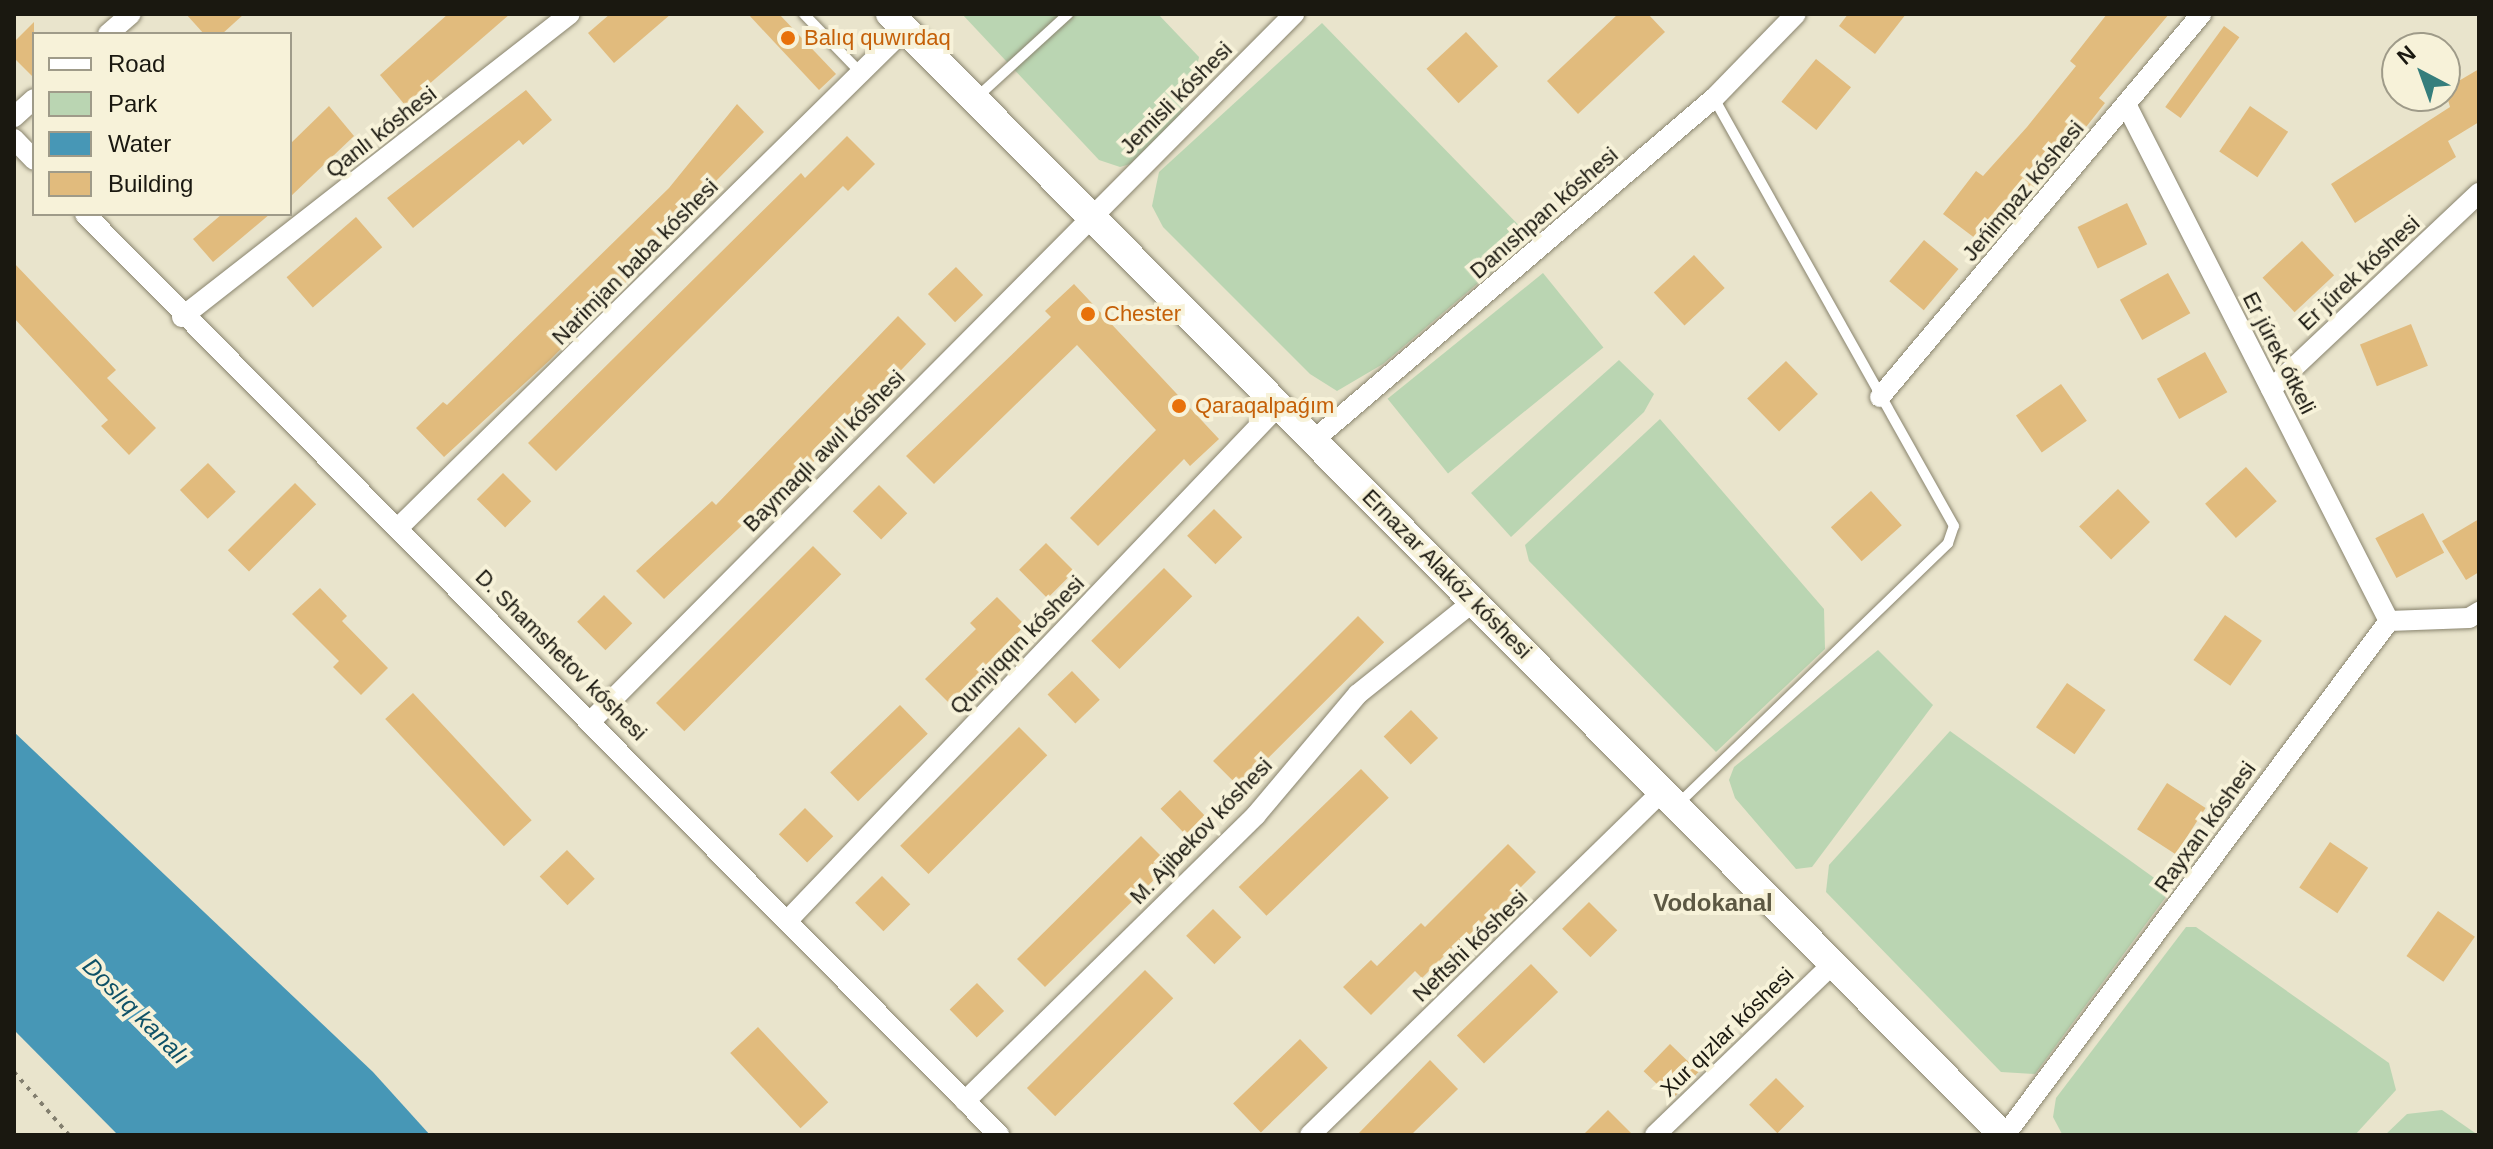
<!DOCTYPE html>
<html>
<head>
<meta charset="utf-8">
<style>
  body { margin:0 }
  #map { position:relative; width:2493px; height:1149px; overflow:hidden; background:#e9e4cc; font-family:Arial,sans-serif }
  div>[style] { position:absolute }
  .green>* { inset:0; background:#bad5b2; transform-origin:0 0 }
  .water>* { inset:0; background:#4797b6 }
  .building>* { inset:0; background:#e1bb7d; transform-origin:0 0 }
  .path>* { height:4px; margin-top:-2px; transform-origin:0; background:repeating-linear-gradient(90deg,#837f6f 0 4px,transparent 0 10px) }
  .roads { filter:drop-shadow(0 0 2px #89846e) drop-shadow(0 0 2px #89846e) }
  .lane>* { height:10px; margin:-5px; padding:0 5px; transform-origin:5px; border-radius:5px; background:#fff }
  .street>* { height:20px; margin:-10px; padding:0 10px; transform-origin:10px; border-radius:10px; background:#fff }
  .secondary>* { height:28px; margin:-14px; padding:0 14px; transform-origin:14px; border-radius:14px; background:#fff }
  .dots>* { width:22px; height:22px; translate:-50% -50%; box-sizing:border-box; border:4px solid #f7f2d9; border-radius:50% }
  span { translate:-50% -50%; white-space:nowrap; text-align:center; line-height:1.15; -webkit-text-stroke:8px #f7f2d9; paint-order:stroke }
  .food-label { font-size:22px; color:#c56008 }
  .left { translate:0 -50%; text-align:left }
  .street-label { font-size:22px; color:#1a1810 }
  .neighbourhood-label { font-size:24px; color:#5c5843; font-weight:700 }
  .water-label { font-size:24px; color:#0e5167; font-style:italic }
  .frame { position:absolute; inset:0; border:16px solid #1a1810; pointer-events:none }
  .legend { position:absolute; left:32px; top:32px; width:260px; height:184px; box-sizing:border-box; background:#f7f2d9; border:2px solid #9f9b89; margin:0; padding:10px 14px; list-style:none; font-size:24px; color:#1a1810 }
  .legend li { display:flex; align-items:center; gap:16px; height:40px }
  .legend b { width:40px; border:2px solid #9f9b89 }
  .north { position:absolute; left:2381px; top:32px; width:80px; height:80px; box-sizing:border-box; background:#f7f2d9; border:2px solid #9f9b89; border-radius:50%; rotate:319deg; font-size:22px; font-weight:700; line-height:32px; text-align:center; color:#1a1810 }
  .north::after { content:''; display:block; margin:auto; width:28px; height:36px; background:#357e7c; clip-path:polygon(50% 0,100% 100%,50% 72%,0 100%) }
</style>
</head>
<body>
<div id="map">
  <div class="green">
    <div style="clip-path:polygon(962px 14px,1158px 14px,1199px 57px,1192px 92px,1176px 122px,1137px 162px,1120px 167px,1099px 160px)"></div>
    <div style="clip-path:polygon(1322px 23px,1531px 238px,1383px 364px,1337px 391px,1310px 374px,1163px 227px,1152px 206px,1159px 172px)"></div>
    <div style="left:1543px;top:273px;width:96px;height:200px;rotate:51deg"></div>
    <div style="clip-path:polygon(1619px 360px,1654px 394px,1644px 412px,1511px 537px,1471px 493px)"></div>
    <div style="clip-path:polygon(1660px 419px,1824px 609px,1825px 649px,1716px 752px,1529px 561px,1525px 545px)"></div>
    <div style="clip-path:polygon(1878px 650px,1933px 705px,1812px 867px,1796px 869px,1735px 798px,1729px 780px,1734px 767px)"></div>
    <div style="clip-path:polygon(1950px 731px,2171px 890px,2035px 1074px,2001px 1072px,1826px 892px,1829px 865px)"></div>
    <div style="clip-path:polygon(2186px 927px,2196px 927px,2389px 1063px,2396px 1090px,2355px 1135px,2062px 1134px,2053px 1117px,2056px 1098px)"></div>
    <div style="clip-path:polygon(2442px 1110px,2478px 1135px,2385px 1135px,2407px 1114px)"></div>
  </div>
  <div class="water">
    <div style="clip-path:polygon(14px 732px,373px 1072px,430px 1135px,118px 1135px,14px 1030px)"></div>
  </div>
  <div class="building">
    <div style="clip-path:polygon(186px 14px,244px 14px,222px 34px,204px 34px)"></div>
    <div style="clip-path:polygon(448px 14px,510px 14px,405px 105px,380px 75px)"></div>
    <div style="clip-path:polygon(610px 14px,671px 14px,614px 63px,588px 33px)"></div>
    <div style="clip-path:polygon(748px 14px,779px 14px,836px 74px,819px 90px)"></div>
    <div style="clip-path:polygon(1618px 14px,1648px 14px,1665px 32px,1578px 114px,1547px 81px)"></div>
    <div style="clip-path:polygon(1848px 14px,1906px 14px,1875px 54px,1839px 26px)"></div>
    <div style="clip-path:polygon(2107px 14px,2169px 14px,2099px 98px,2105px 103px,2071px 146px,2025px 196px,2019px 191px,1980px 242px,1943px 214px,1976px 171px,1983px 176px,2027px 127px,2076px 66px,2070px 61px)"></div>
    <div style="clip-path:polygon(34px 22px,34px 78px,14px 58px,14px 42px)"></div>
    <div style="left:2224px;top:26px;width:19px;height:100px;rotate:36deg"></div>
    <div style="left:1466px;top:32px;width:47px;height:54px;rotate:47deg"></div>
    <div style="left:1816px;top:59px;width:45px;height:55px;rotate:39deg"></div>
    <div style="clip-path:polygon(2479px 69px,2479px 122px,2448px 141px,2456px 157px,2355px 223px,2331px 184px,2450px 107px,2445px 89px)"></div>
    <div style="clip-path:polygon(526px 90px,552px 120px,523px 145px,519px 140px,413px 228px,387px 198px)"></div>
    <div style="clip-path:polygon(737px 104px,764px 132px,716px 181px,721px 186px,550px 360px,444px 457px,416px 428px,443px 402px,447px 405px,669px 188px)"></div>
    <div style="clip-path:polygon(329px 106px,354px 136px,290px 197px,290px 144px)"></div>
    <div style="left:2250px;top:106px;width:46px;height:55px;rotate:34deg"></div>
    <div style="clip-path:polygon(847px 136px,875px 164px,848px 191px,843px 186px,556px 471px,528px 443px,801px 173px,805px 178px)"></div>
    <div style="left:2127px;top:203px;width:46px;height:55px;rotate:64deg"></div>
    <div style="clip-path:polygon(222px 214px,270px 214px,213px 262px,193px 239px)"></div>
    <div style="left:356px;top:217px;width:40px;height:92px;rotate:49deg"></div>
    <div style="left:1924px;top:240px;width:45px;height:54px;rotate:40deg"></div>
    <div style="left:2302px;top:241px;width:47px;height:54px;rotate:47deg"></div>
    <div style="left:1694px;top:255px;width:45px;height:55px;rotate:47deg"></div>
    <div style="clip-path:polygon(14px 263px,116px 370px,107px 378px,156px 428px,129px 455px,101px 426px,108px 420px,14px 318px)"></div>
    <div style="left:956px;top:267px;width:39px;height:39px;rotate:46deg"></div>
    <div style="left:2168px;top:273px;width:46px;height:55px;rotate:61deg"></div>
    <div style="clip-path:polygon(1074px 284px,1219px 439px,1190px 466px,1184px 459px,1098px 546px,1070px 518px,1156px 430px,1077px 345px,934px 484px,906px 456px,1051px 317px,1045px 311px)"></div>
    <div style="clip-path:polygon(898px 316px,926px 344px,760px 518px,755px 513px,664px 599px,636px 571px,712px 501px,716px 505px)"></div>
    <div style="left:2411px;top:324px;width:45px;height:55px;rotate:68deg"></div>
    <div style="left:2205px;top:352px;width:46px;height:55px;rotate:61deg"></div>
    <div style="left:1786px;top:361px;width:46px;height:54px;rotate:46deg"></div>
    <div style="left:2061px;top:384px;width:45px;height:55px;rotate:55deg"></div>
    <div style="left:208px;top:463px;width:40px;height:39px;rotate:46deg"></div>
    <div style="left:2246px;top:467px;width:46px;height:55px;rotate:48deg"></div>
    <div style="left:503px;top:473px;width:40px;height:37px;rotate:45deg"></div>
    <div style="left:295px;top:483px;width:30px;height:95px;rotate:45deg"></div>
    <div style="left:879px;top:485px;width:40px;height:37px;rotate:45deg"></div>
    <div style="left:2118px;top:489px;width:46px;height:54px;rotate:46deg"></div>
    <div style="left:1871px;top:491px;width:46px;height:54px;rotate:48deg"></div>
    <div style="left:1214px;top:509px;width:40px;height:38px;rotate:45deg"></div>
    <div style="left:2423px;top:513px;width:45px;height:54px;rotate:62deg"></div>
    <div style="clip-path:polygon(2479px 519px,2479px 572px,2466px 580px,2442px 541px)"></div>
    <div style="left:1046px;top:543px;width:40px;height:38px;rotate:45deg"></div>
    <div style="left:813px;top:546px;width:40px;height:222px;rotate:45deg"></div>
    <div style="left:1164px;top:568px;width:40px;height:103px;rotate:45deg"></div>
    <div style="clip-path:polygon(320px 588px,347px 616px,342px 621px,388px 668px,361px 695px,333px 667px,339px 661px,292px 614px)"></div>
    <div style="left:604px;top:595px;width:40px;height:38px;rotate:45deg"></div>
    <div style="clip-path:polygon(997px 597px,1025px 625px,953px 707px,925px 679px,976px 629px,970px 623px)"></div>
    <div style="left:2225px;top:615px;width:45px;height:55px;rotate:35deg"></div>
    <div style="left:1358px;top:616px;width:37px;height:205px;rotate:45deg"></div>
    <div style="left:1072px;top:671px;width:40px;height:34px;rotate:46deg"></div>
    <div style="left:2067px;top:683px;width:47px;height:54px;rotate:35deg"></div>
    <div style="left:413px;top:693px;width:174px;height:38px;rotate:47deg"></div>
    <div style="left:900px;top:705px;width:40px;height:97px;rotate:46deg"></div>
    <div style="left:1411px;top:710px;width:39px;height:38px;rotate:46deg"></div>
    <div style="left:1019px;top:727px;width:40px;height:168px;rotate:45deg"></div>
    <div style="left:1361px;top:769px;width:40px;height:170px;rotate:46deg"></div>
    <div style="left:2167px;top:783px;width:46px;height:55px;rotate:33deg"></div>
    <div style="left:1180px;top:790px;width:40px;height:27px;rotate:46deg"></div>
    <div style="left:805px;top:808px;width:40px;height:37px;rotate:45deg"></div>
    <div style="clip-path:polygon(1141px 836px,1165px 860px,1164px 870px,1045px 987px,1017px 959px)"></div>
    <div style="left:2330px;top:842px;width:46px;height:55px;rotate:34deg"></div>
    <div style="clip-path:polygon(1508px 844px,1536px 872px,1465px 943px,1461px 939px,1422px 978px,1415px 971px,1371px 1015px,1343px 987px,1371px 960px,1377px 966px,1421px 923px,1425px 927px)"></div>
    <div style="left:567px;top:850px;width:40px;height:38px;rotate:46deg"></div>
    <div style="left:882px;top:876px;width:40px;height:38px;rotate:45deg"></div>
    <div style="left:1589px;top:902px;width:40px;height:38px;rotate:45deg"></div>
    <div style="left:1213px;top:909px;width:40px;height:38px;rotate:45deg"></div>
    <div style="left:2438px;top:911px;width:45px;height:55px;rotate:35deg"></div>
    <div style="left:1531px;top:964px;width:39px;height:103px;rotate:46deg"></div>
    <div style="left:1145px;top:970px;width:40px;height:167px;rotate:45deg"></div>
    <div style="left:977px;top:983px;width:39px;height:38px;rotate:46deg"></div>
    <div style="left:758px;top:1027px;width:103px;height:38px;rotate:47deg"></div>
    <div style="left:1300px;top:1039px;width:40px;height:93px;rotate:46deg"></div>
    <div style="left:1670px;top:1044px;width:40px;height:38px;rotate:44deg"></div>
    <div style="clip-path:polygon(1430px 1060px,1458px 1089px,1411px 1135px,1357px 1135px)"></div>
    <div style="left:1776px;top:1078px;width:40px;height:38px;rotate:45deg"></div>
    <div style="clip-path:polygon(1608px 1110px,1633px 1135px,1583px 1135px)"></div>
  </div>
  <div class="path">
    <div style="left:14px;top:1072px;width:84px;rotate:48.9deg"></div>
  </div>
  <div class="roads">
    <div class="lane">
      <div style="left:804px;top:14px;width:81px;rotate:46deg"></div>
      <div style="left:976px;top:98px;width:125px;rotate:-42.4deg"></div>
      <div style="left:1677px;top:805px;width:377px;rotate:-44deg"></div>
      <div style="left:1948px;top:543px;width:18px;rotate:-71deg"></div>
      <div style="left:1954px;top:526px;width:491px;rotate:-119.3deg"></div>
    </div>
    <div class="street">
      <div style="left:108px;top:34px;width:30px;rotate:-41deg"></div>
      <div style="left:2127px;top:106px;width:578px;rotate:63.04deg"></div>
      <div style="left:14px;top:117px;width:27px;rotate:-42deg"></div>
      <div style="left:14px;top:139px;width:29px;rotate:46deg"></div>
      <div style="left:85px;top:214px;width:1298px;rotate:45.22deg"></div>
      <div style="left:182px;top:317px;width:492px;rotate:-38deg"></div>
      <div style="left:2271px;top:389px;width:286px;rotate:-43.3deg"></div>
      <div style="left:1880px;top:397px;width:500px;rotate:-50deg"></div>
      <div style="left:1315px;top:439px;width:525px;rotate:-40.52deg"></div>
      <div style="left:1714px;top:98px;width:117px;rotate:-45.7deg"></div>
      <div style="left:398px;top:528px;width:711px;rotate:-44.54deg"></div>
      <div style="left:592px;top:720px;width:996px;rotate:-45.16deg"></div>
      <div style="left:790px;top:918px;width:709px;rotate:-46.37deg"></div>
      <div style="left:965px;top:1101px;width:408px;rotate:-44.5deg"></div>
      <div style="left:1256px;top:815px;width:158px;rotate:-49.9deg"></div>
      <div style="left:1358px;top:694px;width:149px;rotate:-38.7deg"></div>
      <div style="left:1310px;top:1135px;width:491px;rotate:-44.3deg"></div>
      <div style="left:1655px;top:1135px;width:247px;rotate:-43.9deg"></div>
      <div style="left:2005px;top:1135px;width:642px;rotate:-53.24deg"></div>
      <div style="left:2389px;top:621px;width:80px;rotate:-2.1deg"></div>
      <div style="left:2469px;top:618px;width:12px;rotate:-31deg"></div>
    </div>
    <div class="secondary">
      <div style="left:890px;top:14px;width:1580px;rotate:45.21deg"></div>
    </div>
  </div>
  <div class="dots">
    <div style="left:788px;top:38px;background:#e8710a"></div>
    <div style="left:1088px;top:314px;background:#e8710a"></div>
    <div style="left:1179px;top:406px;background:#e8710a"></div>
  </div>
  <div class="food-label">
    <span class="left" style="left:804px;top:38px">Balıq quwırdaq</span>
    <span class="left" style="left:1104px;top:314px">Chester</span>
    <span class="left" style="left:1195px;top:406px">Qaraqalpaǵım</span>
  </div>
  <div class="street-label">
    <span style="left:1176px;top:98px;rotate:-45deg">Jemisli kóshesi</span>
    <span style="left:381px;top:132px;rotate:-38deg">Qanlı kóshesi</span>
    <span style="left:2023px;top:191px;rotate:-50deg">Jeńimpaz kóshesi</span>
    <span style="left:1544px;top:213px;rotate:-41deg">Danıshpan kóshesi</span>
    <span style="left:635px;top:262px;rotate:-45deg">Narimjan baba kóshesi</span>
    <span style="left:2359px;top:273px;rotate:-43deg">Er júrek kóshesi</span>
    <span style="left:2279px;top:353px;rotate:63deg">Er júrek ótkeli</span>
    <span style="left:824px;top:451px;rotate:-45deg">Baymaqlı awıl kóshesi</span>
    <span style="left:1447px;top:574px;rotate:45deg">Ernazar Alakóz kóshesi</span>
    <span style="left:1017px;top:645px;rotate:-46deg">Qumjıqqın kóshesi</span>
    <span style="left:561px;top:655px;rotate:45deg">D. Shamshetov kóshesi</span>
    <span style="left:2205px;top:827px;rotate:-54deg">Rayxan kóshesi</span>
    <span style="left:1201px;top:831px;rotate:-46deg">M. Ajibekov kóshesi</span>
    <span style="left:1470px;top:946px;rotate:-44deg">Neftshi kóshesi</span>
    <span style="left:1727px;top:1032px;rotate:-44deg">Xur qızlar kóshesi</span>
  </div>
  <div class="neighbourhood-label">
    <span style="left:1713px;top:903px">Vodokanal</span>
  </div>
  <div class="water-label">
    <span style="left:136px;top:1011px;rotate:45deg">Doslıq kanalı</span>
  </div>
  <div class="frame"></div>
  <ul class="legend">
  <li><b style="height:10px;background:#fff"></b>Road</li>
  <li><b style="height:22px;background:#bad5b2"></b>Park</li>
  <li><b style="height:22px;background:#4797b6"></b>Water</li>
  <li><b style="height:22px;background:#e1bb7d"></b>Building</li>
  </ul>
  <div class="north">N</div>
</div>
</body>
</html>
